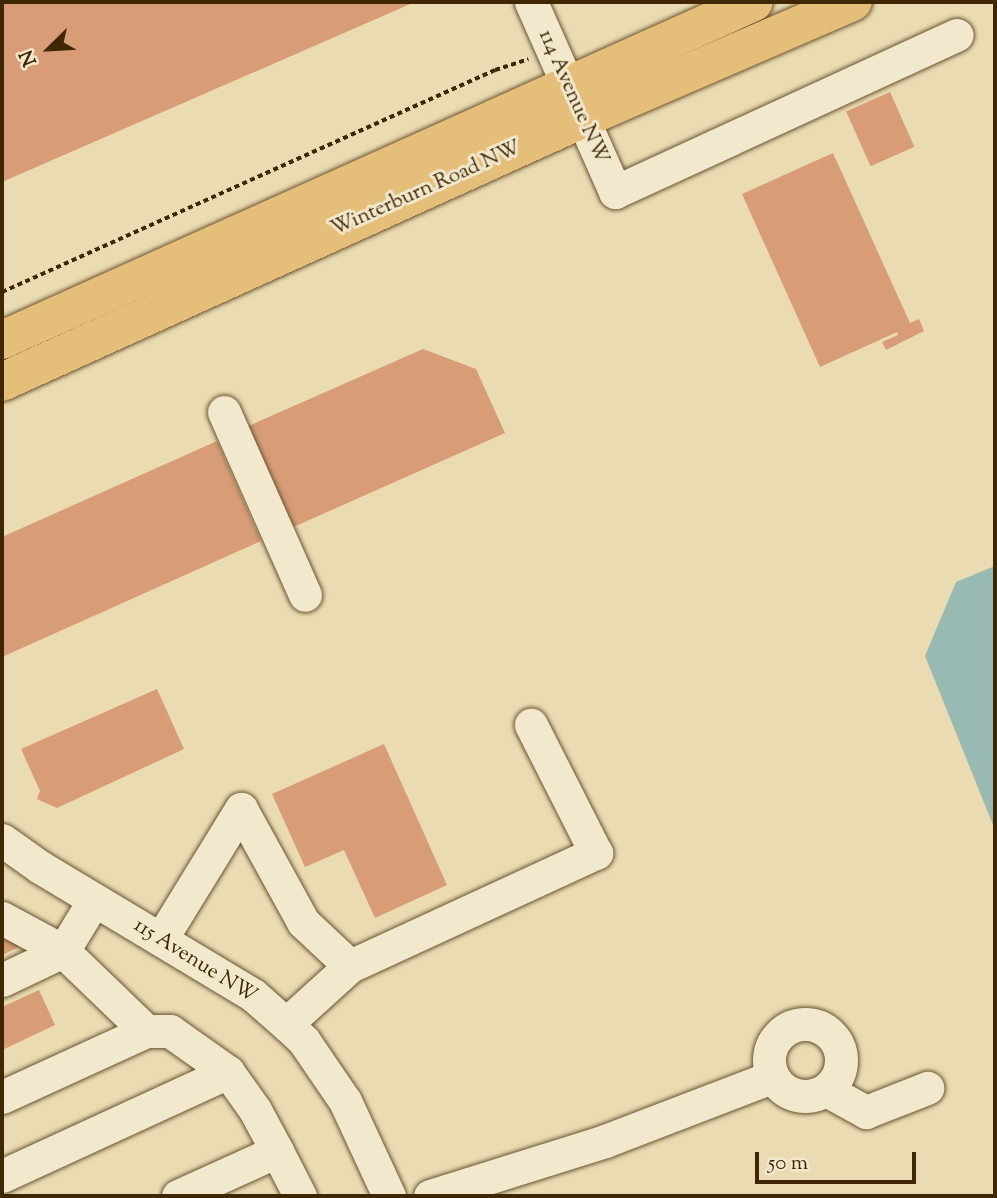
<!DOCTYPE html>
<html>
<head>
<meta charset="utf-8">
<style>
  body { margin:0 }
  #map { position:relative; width:997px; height:1198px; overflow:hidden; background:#eadbb2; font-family:"Sorts Mill Goudy",serif }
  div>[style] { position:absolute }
  .water>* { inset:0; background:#99bab3 }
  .building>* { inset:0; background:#d89c77; transform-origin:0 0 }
  .path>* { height:3.5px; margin-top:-1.75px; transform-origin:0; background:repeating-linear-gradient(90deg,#3f2704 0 5px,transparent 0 8.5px) }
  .roads { filter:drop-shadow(0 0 2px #6a5430) drop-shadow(0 0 2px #6a5430) }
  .minor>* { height:33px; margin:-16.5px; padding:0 16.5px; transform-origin:16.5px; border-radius:16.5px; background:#f1e8cd }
  .minor>.ring { margin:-16.5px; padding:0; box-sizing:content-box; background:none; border:33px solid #f1e8cd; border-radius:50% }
  .major>* { height:38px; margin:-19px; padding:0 19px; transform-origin:19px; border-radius:19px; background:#e5be79 }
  span { translate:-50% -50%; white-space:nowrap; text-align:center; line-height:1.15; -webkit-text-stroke:6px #f1e8cd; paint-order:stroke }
  .street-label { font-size:21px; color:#3f2704 }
  .frame { position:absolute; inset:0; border:4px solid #3f2704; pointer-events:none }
  .north { position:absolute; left:14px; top:14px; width:70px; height:70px; -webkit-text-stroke:5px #f1e8cd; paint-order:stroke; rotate:246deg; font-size:19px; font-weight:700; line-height:28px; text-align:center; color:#3f2704 }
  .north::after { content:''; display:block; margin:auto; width:24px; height:32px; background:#3f2704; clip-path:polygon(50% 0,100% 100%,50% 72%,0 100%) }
  .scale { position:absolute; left:755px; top:1152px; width:161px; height:32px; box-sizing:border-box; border:4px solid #3f2704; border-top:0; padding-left:9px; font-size:21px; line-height:24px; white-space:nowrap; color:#3f2704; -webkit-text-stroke:5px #f1e8cd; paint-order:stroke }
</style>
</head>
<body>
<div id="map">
  <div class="water">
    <div style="clip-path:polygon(995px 566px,995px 830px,925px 656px,956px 582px)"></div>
  </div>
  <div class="building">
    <div style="clip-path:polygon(2px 2px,415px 2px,2px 182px)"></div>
    <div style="left:890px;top:92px;width:60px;height:48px;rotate:66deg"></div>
    <div style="clip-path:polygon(833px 153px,910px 323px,919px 319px,924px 331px,886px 350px,882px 342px,898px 335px,897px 332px,820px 367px,742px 194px)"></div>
    <div style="clip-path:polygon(423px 349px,476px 369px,505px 433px,289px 529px,244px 428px)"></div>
    <div style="clip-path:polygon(217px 441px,261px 541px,2px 657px,2px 537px)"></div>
    <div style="clip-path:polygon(157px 689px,184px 749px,57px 808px,37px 799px,40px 791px,21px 749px)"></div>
    <div style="clip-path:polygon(384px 744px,447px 885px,375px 918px,344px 850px,305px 867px,272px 794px)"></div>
    <div style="clip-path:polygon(2px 924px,32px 941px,2px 955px)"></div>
    <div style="clip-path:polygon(39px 990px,55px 1025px,2px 1050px,2px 1007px)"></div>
  </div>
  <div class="path">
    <div style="left:2px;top:292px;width:541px;rotate:-24.24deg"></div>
    <div style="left:495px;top:70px;width:35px;rotate:-18deg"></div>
  </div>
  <div class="roads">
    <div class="minor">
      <div style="left:531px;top:2px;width:208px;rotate:66.1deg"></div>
      <div style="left:615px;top:192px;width:376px;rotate:-24.7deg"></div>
      <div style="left:224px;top:412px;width:200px;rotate:66.1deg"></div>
      <div style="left:2px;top:840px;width:47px;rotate:35.4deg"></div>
      <div style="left:40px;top:867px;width:249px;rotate:31deg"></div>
      <div style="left:253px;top:995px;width:44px;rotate:41.3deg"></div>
      <div style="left:286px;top:1024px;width:25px;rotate:43deg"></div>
      <div style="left:304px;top:1041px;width:73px;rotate:55.7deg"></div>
      <div style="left:345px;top:1101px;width:105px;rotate:65.1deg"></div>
      <div style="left:2px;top:918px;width:69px;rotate:28.4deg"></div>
      <div style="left:63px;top:951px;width:60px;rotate:-58.7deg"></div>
      <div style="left:161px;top:939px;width:153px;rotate:-58.4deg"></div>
      <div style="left:241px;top:809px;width:129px;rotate:61.2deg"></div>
      <div style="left:303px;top:922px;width:64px;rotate:43.1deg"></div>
      <div style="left:350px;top:966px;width:86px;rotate:137.8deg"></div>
      <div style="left:350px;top:966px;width:271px;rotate:-24.7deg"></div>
      <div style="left:596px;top:853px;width:144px;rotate:-116.9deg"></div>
      <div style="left:2px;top:980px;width:68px;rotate:-25.4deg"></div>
      <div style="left:63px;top:951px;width:115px;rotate:43.9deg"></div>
      <div class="ring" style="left:769px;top:1024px;width:39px;height:39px"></div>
      <div style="left:826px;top:1090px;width:46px;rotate:28.8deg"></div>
      <div style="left:866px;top:1112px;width:66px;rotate:-21.5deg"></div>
      <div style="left:2px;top:1097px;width:158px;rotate:-24.6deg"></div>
      <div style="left:146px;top:1031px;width:24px"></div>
      <div style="left:170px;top:1031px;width:71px;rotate:35.3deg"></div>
      <div style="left:2px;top:1176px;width:249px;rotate:-24.7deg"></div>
      <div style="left:228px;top:1072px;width:47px;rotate:54.6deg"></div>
      <div style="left:255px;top:1110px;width:47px;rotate:61.8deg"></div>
      <div style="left:178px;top:1196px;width:109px;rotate:-24.4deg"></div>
      <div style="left:277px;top:1151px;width:51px;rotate:62.9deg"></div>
      <div style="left:430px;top:1196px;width:183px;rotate:-17.4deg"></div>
      <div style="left:605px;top:1141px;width:179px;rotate:-21deg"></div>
    </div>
    <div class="major">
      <div style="left:2px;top:340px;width:824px;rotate:-24.2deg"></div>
      <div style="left:2px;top:382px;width:637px;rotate:-24.39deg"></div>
      <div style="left:582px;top:119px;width:295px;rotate:-23.4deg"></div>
    </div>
  </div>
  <div class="street-label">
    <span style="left:573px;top:97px;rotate:66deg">114 Avenue NW</span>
    <span style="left:426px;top:189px;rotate:-24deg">Winterburn Road NW</span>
    <span style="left:195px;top:961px;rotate:32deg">115 Avenue NW</span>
  </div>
  <div class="frame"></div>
  <div class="north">N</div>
  <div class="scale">50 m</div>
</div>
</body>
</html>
